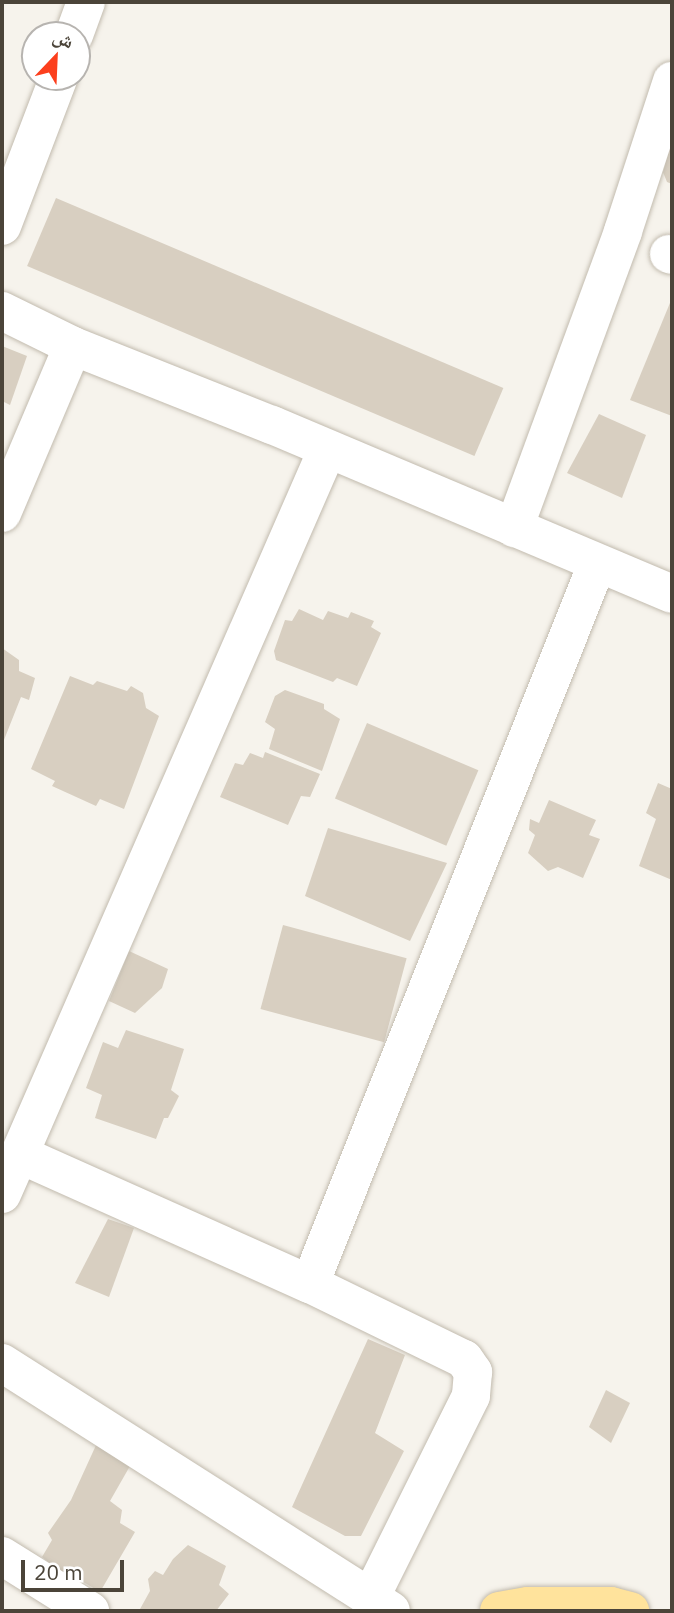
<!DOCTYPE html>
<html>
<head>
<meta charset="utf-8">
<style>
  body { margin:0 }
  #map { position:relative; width:674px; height:1613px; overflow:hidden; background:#f6f3ec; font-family:"IBM Plex Sans","Noto Naskh Arabic",sans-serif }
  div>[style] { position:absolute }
  .building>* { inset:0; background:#d8cfc1; transform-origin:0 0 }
  .roads { filter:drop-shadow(0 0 2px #c2bbae) drop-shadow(0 0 2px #c2bbae) }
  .minor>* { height:38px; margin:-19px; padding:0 19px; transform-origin:19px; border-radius:19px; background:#fff }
  .major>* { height:38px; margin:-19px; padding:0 19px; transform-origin:19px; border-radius:19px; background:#ffe39c }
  span { translate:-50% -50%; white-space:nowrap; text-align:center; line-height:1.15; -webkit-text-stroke:7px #fff; paint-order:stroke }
  .frame { position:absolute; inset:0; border:4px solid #4b4439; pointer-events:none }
  .north { position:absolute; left:21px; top:21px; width:70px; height:70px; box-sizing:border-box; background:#fff; border:2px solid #b7b4b0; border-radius:50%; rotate:23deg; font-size:19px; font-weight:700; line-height:28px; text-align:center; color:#4b4439 }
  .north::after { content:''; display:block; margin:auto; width:24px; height:32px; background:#fc3f1d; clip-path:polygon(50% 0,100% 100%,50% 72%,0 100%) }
  .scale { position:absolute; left:21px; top:1560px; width:103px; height:32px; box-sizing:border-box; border:4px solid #4b4439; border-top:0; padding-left:9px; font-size:21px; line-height:24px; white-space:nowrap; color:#4b4439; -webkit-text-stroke:5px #fff; paint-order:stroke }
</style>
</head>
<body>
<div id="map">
  <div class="building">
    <div style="clip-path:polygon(672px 122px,672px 184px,667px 182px,663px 172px,671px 144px)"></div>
    <div style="left:56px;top:198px;width:486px;height:74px;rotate:23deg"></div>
    <div style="clip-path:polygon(672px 298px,672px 416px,630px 400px)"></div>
    <div style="clip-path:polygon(2px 346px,27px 356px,10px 405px,2px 401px)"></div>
    <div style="clip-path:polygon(599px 414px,646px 435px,622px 498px,567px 473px)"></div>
    <div style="clip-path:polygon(299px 609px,323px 620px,328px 611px,348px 618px,351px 612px,374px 621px,371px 627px,381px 633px,357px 686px,337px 678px,333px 682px,276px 660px,274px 651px,285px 620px,292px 621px)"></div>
    <div style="clip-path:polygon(2px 648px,19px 660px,19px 671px,35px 678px,29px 700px,21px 697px,2px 745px)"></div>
    <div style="clip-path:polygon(70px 676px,93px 685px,97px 681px,127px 691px,131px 686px,143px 693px,146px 708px,159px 716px,124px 809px,100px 799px,96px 806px,52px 786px,55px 781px,31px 769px)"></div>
    <div style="clip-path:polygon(285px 690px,324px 704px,324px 709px,340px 719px,322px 771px,269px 749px,275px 729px,265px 722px,275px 696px)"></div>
    <div style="left:367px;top:723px;width:121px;height:82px;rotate:23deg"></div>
    <div style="clip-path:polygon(265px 752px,320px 774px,310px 797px,301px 796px,288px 825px,220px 797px,235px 763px,243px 765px,250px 753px,263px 758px)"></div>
    <div style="clip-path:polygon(658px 783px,672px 789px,672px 880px,639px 866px,656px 819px,646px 813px)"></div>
    <div style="clip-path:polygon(549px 800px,596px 820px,589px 835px,600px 839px,583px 878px,558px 867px,548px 871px,528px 853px,535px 835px,529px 830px,530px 819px,539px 823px)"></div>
    <div style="clip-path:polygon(328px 828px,447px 863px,410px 941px,305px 896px)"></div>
    <div style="left:283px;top:925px;width:128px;height:87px;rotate:15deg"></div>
    <div style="clip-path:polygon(129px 951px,168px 969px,162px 988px,135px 1013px,109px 1001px)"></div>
    <div style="clip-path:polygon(126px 1030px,184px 1049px,171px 1090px,179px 1096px,168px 1118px,164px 1118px,156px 1139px,95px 1118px,102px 1095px,86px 1088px,103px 1042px,118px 1048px)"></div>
    <div style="clip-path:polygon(108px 1219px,134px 1228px,109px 1297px,75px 1283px)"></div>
    <div style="clip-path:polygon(368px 1339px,405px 1355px,375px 1433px,404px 1451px,361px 1536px,345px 1536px,292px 1507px)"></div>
    <div style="clip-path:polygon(606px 1390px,630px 1403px,611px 1443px,589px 1427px)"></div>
    <div style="clip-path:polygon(97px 1443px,130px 1466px,110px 1501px,122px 1510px,120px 1523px,135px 1532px,100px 1592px,80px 1580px,76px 1583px,42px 1557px,52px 1540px,48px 1533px,71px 1500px)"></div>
    <div style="clip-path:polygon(188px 1545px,226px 1566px,219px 1585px,229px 1594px,216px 1611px,140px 1609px,150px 1591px,148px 1579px,155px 1571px,163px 1575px,173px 1559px)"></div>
  </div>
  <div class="roads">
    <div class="minor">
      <div style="left:74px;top:35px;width:35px;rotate:-70deg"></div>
      <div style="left:2px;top:226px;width:160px;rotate:-69.1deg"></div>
      <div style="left:669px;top:254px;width:3px;rotate:18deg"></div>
      <div style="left:2px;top:311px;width:79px;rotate:26.2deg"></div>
      <div style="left:73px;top:346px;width:214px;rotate:21.7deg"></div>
      <div style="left:272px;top:425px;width:434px;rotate:22.9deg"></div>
      <div style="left:2px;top:513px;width:181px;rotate:-67deg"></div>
      <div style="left:514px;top:528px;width:316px;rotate:-69.8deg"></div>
      <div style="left:623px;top:231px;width:158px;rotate:-71.9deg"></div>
      <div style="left:21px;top:1155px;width:316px;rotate:24.1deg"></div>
      <div style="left:310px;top:1284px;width:171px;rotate:26deg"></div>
      <div style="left:464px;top:1359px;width:16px;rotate:55deg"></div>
      <div style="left:473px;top:1372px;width:24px;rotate:95deg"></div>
      <div style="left:471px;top:1396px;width:225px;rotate:116.5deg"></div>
      <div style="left:2px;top:1194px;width:812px;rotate:-66.4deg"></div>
      <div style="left:310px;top:1284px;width:775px;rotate:-68.27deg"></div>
      <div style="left:2px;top:1363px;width:461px;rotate:32.5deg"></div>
      <div style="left:2px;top:1556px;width:104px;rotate:32deg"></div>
    </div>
    <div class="major">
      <div style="left:499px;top:1611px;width:29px;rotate:-10deg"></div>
      <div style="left:528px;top:1606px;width:83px"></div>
      <div style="left:611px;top:1606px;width:20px;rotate:15deg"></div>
    </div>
  </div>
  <div class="frame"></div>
  <div class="north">ش</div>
  <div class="scale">20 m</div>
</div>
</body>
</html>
